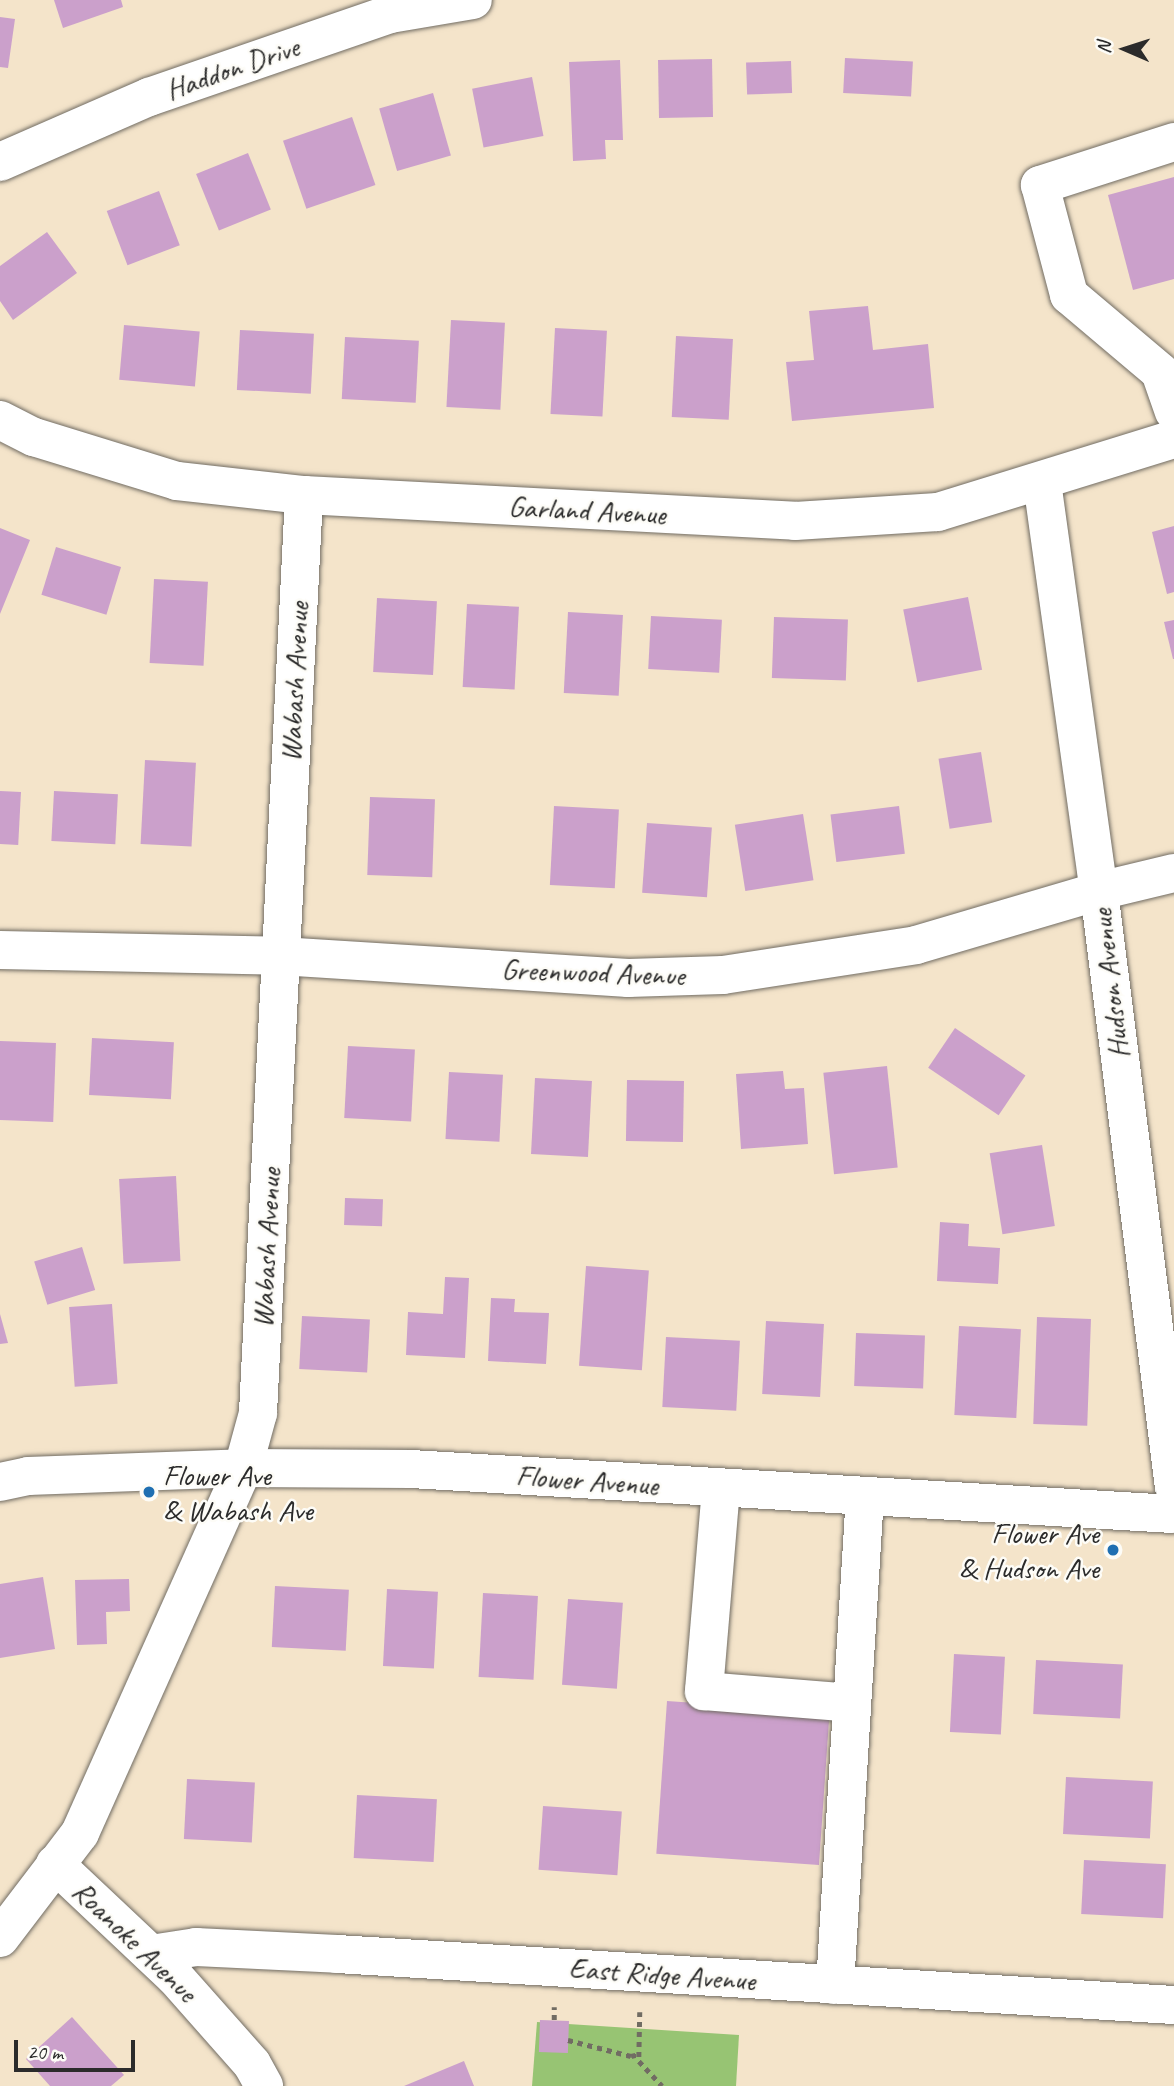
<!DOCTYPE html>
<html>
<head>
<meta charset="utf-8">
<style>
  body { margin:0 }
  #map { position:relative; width:1174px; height:2086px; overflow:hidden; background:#f4e4ca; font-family:Caveat,sans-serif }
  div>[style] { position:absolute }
  .green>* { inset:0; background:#97c473 }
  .building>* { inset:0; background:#cba0cb; transform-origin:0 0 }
  .path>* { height:4.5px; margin-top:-2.25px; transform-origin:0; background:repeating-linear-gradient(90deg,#716c63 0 5px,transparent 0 10px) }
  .roads { filter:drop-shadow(0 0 2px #716c63) drop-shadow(0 0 2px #716c63) }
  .minor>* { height:38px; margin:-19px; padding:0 19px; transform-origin:19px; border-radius:19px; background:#fff }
  .dots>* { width:19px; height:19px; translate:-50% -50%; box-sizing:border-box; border:4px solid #fdfcf7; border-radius:50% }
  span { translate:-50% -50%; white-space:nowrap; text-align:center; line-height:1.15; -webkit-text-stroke:5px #fdfcf7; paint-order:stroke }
  .street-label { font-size:30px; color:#2b2b2b }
  .poi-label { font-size:30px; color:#2b2b2b }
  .left { translate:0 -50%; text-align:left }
  .right { translate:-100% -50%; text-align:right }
  .north { position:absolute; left:1090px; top:14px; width:70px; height:70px; -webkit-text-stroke:5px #fdfcf7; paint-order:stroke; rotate:273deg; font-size:19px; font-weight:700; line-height:28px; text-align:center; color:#2b2b2b }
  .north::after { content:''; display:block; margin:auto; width:24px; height:32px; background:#2b2b2b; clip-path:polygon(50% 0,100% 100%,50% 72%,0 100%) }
  .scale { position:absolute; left:14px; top:2040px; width:121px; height:32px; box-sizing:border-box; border:4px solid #2b2b2b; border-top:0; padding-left:9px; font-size:21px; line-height:24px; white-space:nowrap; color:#2b2b2b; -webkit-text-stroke:5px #fdfcf7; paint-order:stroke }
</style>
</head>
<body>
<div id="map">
  <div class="green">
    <div style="clip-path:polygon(537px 2022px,739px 2035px,736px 2086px,532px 2086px)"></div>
  </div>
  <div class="building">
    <div style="clip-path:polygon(54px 0,121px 0,123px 7px,63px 28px)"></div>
    <div style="clip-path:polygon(0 17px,15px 19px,8px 68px,0 67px)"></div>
    <div style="left:845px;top:58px;width:68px;height:35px;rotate:3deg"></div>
    <div style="left:712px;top:59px;width:58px;height:54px;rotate:89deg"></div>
    <div style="clip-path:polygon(620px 60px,623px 140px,605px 140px,606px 159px,573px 161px,569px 62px)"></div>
    <div style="left:791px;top:61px;width:32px;height:45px;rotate:88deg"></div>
    <div style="left:532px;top:77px;width:60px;height:61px;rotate:79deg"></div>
    <div style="left:433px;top:93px;width:65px;height:56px;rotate:74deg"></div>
    <div style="left:352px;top:117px;width:72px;height:73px;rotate:71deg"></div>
    <div style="left:248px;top:153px;width:61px;height:56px;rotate:68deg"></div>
    <div style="clip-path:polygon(1174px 177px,1174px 279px,1133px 290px,1108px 195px)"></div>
    <div style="left:159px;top:191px;width:58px;height:56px;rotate:69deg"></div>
    <div style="clip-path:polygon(47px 232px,77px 273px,13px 320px,0 301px,0 266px)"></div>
    <div style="clip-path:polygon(868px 306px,873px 350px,928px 344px,934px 408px,792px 421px,786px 362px,814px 360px,809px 311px)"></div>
    <div style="left:451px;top:320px;width:54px;height:87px;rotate:3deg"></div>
    <div style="left:124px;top:325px;width:76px;height:55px;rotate:5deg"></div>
    <div style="left:555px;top:328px;width:52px;height:86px;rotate:3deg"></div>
    <div style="left:240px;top:330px;width:74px;height:60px;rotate:3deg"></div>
    <div style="left:676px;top:336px;width:57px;height:81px;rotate:3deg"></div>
    <div style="left:345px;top:337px;width:74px;height:62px;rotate:3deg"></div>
    <div style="clip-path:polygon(1174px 526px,1174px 592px,1167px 594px,1152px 532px)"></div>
    <div style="clip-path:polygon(0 528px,30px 540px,0 614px)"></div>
    <div style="left:56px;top:547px;width:68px;height:50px;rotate:17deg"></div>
    <div style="left:154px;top:579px;width:54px;height:84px;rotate:3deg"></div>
    <div style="left:968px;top:597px;width:74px;height:66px;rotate:79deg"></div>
    <div style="left:377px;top:598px;width:60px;height:74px;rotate:3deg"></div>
    <div style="left:467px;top:604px;width:52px;height:83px;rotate:3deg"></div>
    <div style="left:568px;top:612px;width:55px;height:81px;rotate:3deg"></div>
    <div style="left:651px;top:616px;width:71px;height:53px;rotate:3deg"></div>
    <div style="left:774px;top:617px;width:74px;height:61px;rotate:2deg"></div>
    <div style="clip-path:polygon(1174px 620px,1174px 659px,1173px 659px,1164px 622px)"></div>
    <div style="left:981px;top:752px;width:71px;height:43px;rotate:81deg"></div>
    <div style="left:145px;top:760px;width:51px;height:84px;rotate:3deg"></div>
    <div style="left:0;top:791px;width:21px;height:53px;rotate:3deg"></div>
    <div style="left:54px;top:791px;width:64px;height:50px;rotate:3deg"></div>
    <div style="left:370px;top:797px;width:65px;height:78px;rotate:2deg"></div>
    <div style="left:554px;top:806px;width:65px;height:79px;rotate:3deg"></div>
    <div style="left:899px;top:806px;width:48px;height:69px;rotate:83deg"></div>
    <div style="left:803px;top:814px;width:67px;height:69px;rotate:81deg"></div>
    <div style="left:647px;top:823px;width:65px;height:70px;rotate:4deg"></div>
    <div style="left:955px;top:1028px;width:85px;height:48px;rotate:34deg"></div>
    <div style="left:92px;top:1038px;width:82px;height:57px;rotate:3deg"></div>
    <div style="left:0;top:1041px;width:56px;height:79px;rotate:2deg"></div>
    <div style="left:348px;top:1046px;width:67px;height:72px;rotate:3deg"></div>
    <div style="left:887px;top:1066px;width:102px;height:64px;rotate:84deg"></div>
    <div style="clip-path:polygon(783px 1071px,785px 1089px,804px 1088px,808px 1144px,741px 1149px,736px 1074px)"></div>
    <div style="left:449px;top:1072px;width:54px;height:67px;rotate:3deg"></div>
    <div style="left:535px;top:1078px;width:57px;height:76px;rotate:3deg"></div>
    <div style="left:627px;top:1080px;width:57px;height:61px;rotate:1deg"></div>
    <div style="left:1042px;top:1145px;width:82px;height:53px;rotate:81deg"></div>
    <div style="left:176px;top:1176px;width:85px;height:57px;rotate:87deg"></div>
    <div style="left:345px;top:1198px;width:38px;height:27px;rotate:2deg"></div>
    <div style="clip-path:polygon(940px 1222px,969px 1224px,968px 1246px,1000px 1248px,998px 1284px,937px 1281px)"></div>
    <div style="left:82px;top:1247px;width:45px;height:50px;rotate:73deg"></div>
    <div style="left:586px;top:1266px;width:63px;height:100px;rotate:4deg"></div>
    <div style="clip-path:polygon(445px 1277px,469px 1278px,465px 1358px,406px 1355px,408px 1312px,443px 1314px)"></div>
    <div style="clip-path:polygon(491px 1298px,515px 1299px,514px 1312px,549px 1313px,546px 1364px,488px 1361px)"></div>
    <div style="left:112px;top:1304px;width:80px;height:43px;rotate:86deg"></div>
    <div style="clip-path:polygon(0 1314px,8px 1343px,0 1344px)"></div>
    <div style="left:302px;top:1316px;width:68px;height:53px;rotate:3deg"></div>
    <div style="left:1037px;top:1317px;width:54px;height:107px;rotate:2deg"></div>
    <div style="left:766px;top:1321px;width:58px;height:73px;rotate:3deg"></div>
    <div style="left:959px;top:1326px;width:62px;height:89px;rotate:3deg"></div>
    <div style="left:856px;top:1333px;width:69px;height:53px;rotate:2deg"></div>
    <div style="left:666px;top:1337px;width:74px;height:70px;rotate:3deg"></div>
    <div style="clip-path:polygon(43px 1577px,55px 1649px,0 1658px,0 1584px)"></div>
    <div style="clip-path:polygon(129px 1579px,130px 1611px,106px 1612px,107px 1644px,77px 1645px,75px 1580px)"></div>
    <div style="left:275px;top:1586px;width:74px;height:61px;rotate:3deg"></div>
    <div style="left:387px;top:1589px;width:51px;height:77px;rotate:3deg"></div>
    <div style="left:483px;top:1593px;width:55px;height:84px;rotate:3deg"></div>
    <div style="left:568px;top:1599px;width:55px;height:86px;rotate:4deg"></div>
    <div style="left:954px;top:1654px;width:51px;height:78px;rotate:3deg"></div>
    <div style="left:1036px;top:1660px;width:87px;height:54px;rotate:3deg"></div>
    <div style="left:667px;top:1701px;width:163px;height:153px;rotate:4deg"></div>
    <div style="left:1066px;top:1777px;width:87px;height:57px;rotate:3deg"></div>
    <div style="left:187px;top:1779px;width:68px;height:60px;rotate:3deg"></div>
    <div style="left:357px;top:1795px;width:80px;height:63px;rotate:3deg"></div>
    <div style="left:543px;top:1806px;width:79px;height:64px;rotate:4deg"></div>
    <div style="left:1084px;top:1860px;width:82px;height:54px;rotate:3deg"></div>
    <div style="clip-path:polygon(72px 2017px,124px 2075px,111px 2086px,50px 2086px,26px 2059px)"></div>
    <div style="left:540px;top:2020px;width:29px;height:32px;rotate:2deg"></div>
    <div style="clip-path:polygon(464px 2061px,474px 2086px,404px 2086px)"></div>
  </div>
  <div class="path">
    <div style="left:640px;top:2012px;width:49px;rotate:91.2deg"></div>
    <div style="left:639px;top:2061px;width:34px;rotate:47deg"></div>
    <div style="left:554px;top:2020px;width:13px;rotate:-90deg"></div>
    <div style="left:568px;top:2040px;width:65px;rotate:14.3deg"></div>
    <div style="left:631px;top:2056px;width:8px;rotate:-14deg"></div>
  </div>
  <div class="roads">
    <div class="minor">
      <div style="left:1174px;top:142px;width:141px;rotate:162.2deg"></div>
      <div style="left:1040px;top:185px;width:114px;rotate:75.2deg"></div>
      <div style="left:1069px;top:295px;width:119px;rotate:40.2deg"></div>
      <div style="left:1160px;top:372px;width:42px;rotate:70.7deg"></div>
      <div style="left:0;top:162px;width:163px;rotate:-23.6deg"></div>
      <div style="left:149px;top:97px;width:255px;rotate:-19deg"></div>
      <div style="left:390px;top:14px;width:84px;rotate:-9.6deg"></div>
      <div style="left:0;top:420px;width:38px;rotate:27deg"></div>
      <div style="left:34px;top:437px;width:150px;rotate:17.1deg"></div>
      <div style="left:177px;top:481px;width:128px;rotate:6.3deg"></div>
      <div style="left:304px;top:495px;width:492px;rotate:3deg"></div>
      <div style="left:795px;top:521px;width:143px;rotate:-3.6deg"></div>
      <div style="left:938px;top:512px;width:247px;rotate:-17.2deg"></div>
      <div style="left:1042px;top:482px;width:413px;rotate:82.1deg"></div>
      <div style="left:1099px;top:891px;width:601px;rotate:82.83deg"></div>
      <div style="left:0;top:950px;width:280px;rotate:1.2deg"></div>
      <div style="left:280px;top:956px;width:349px;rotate:3.6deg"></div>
      <div style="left:628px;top:978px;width:95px;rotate:-1.8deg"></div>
      <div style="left:723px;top:975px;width:195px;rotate:-8.8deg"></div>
      <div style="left:916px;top:945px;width:191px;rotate:-16.4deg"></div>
      <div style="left:1099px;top:891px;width:77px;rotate:-13.5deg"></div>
      <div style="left:0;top:1482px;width:29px;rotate:-12deg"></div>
      <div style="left:28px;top:1476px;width:215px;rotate:-2.1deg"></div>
      <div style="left:243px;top:1468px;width:168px;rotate:0.3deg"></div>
      <div style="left:411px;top:1469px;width:764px;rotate:3.38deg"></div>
      <div style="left:721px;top:1488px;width:204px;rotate:94.8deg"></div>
      <div style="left:704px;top:1691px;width:148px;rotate:4.6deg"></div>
      <div style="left:55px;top:1864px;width:165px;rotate:43.3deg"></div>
      <div style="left:175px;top:1977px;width:116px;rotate:48.5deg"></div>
      <div style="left:252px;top:2064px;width:25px;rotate:61deg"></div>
      <div style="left:0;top:1938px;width:132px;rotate:-52.7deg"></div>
      <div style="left:80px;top:1833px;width:400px;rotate:-65.9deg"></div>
      <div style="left:243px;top:1468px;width:57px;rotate:-74.7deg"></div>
      <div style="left:258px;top:1413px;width:919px;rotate:-87.13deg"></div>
      <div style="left:151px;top:1954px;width:46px;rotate:-8.8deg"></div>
      <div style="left:196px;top:1947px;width:141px;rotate:2.8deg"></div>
      <div style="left:337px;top:1954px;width:839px;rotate:3.49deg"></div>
      <div style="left:835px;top:1985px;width:488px;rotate:-86.5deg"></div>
    </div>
  </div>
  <div class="dots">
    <div style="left:149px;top:1492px;background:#1f6fb2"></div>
    <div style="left:1113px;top:1550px;background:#1f6fb2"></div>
  </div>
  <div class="street-label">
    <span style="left:232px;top:68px;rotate:-19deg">Haddon Drive</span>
    <span style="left:587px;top:510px;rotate:3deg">Garland Avenue</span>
    <span style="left:294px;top:682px;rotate:-87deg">Wabash Avenue</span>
    <span style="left:593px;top:972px;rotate:2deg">Greenwood Avenue</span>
    <span style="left:1110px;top:984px;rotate:-97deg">Hudson Avenue</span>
    <span style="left:266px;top:1248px;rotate:-87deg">Wabash Avenue</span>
    <span style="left:587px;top:1480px;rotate:4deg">Flower Avenue</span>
    <span style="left:135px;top:1941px;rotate:44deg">Roanoke Avenue</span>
    <span style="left:662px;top:1974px;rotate:4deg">East Ridge Avenue</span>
  </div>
  <div class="poi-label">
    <span class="left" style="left:163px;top:1492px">Flower Ave<br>&amp; Wabash Ave</span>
    <span class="right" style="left:1099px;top:1550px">Flower Ave<br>&amp; Hudson Ave</span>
  </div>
  <div class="north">N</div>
  <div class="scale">20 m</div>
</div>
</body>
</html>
